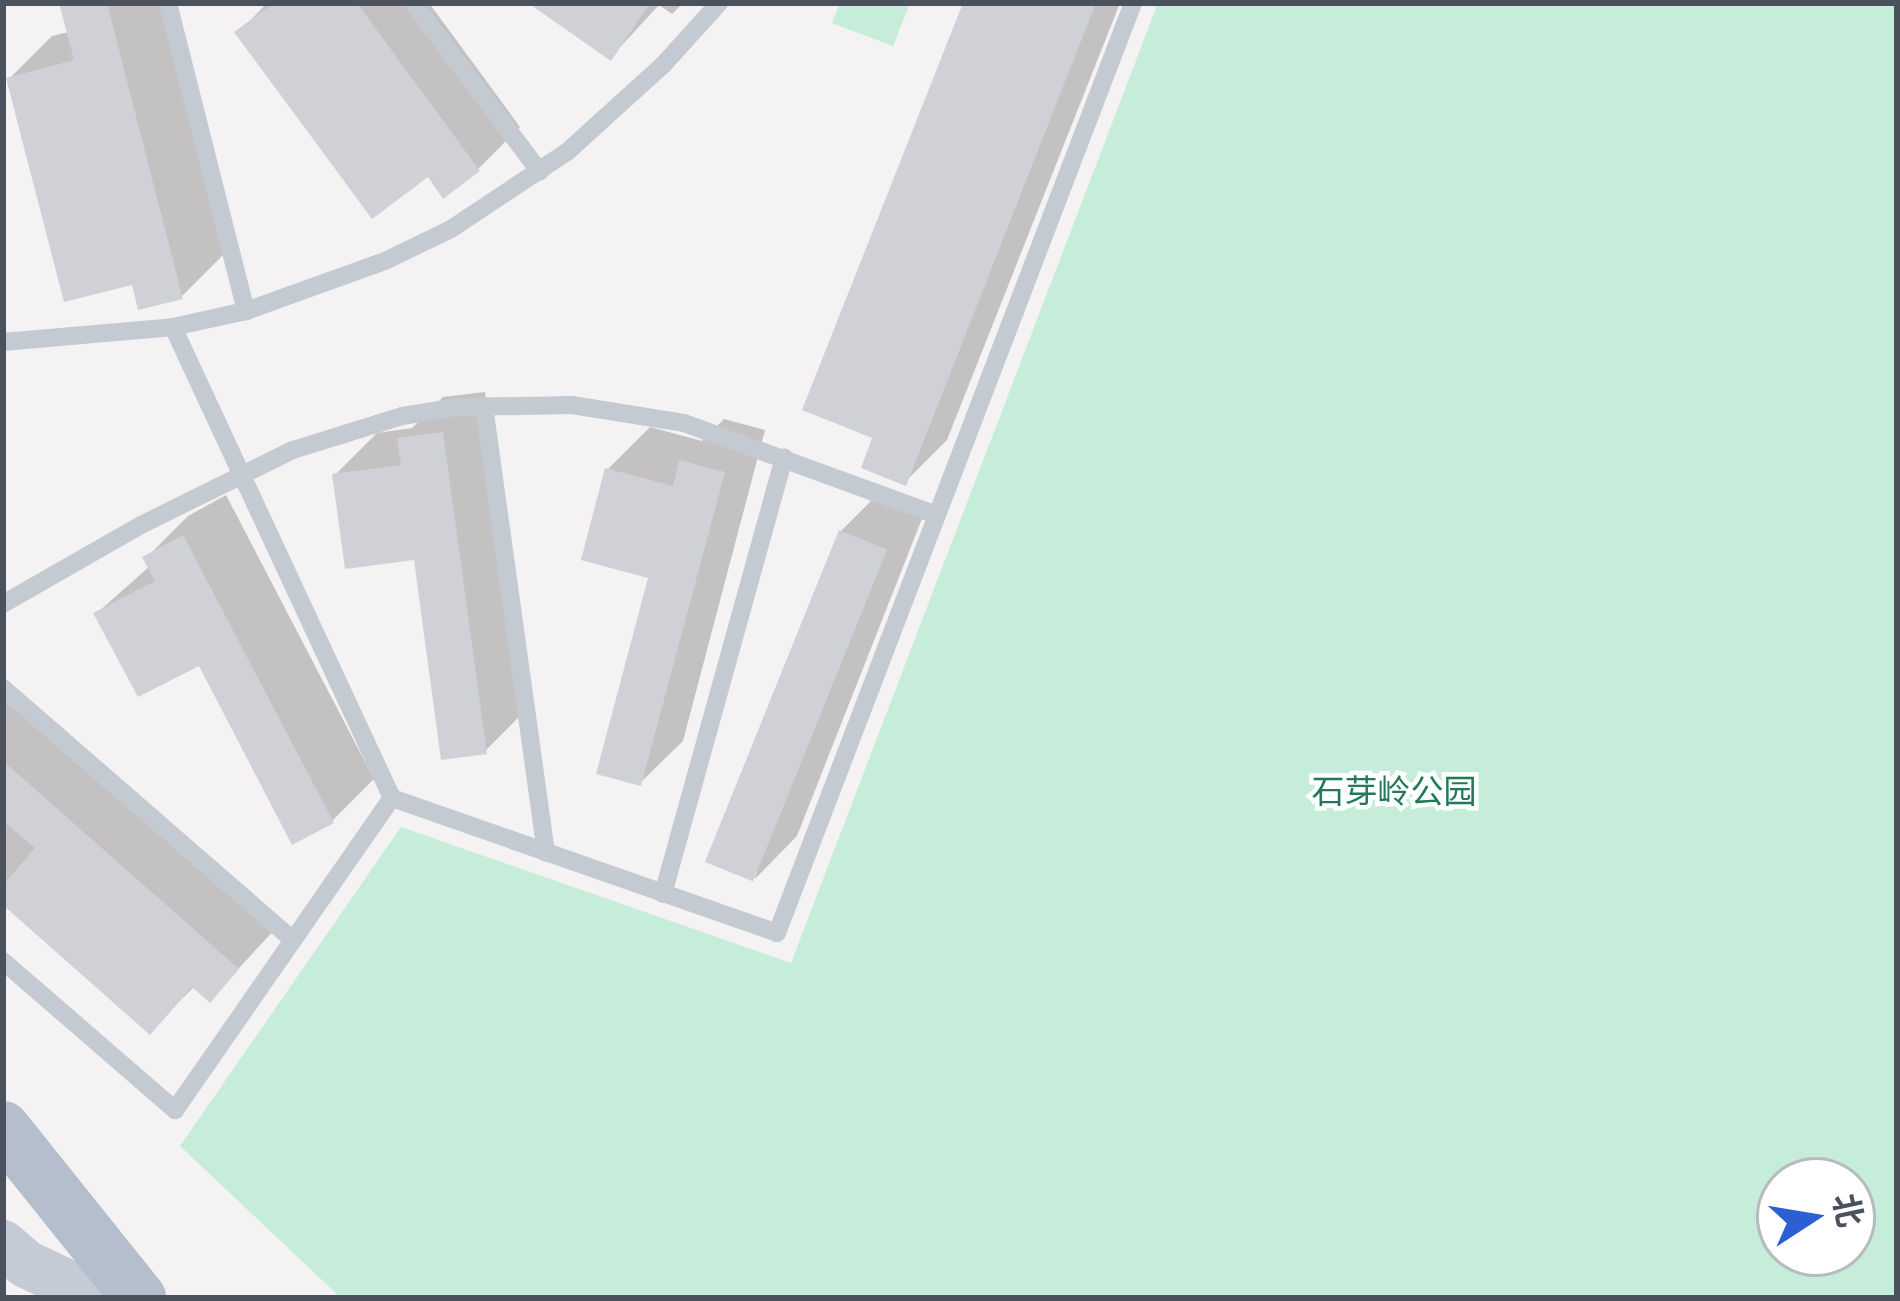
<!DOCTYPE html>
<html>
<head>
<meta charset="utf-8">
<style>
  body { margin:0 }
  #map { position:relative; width:1900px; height:1301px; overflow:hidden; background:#f4f2f2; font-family:"IBM Plex Sans","Noto Sans SC",sans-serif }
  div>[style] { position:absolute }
  .green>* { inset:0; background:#c6ecda }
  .shadow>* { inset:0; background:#0003 }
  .building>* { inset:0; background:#cfd1d6; transform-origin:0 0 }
  .service>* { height:18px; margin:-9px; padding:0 9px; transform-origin:9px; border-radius:9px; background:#c4cad2 }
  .secondary>* { height:48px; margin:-24px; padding:0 24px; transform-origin:24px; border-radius:24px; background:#c5cbd6 }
  .primary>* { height:54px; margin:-27px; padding:0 27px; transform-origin:27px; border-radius:27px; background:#b5becd }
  span { translate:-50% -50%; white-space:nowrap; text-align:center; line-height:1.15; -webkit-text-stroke:9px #fff; paint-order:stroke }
  .park-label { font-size:33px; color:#217959 }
  .frame { position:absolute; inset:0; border:6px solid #4b525e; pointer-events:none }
  .north { position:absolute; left:1756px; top:1157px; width:120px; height:120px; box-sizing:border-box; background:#fff; border:3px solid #b7babf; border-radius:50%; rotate:78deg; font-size:33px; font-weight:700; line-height:48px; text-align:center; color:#4b525e }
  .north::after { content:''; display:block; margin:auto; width:42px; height:54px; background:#2c5fd3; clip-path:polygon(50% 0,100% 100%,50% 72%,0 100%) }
</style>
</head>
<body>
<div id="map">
  <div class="green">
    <div style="clip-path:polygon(840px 3px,910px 3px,893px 46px,832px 23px)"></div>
    <div style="clip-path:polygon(evenodd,1158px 3px,1897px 3px,1897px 1298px,341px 1298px,180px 1146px,401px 827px,791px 963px,1158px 3px,1780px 1181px,1852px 1181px,1852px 1253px,1780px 1253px,1780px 1181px)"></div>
  </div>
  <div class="shadow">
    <div style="clip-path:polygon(62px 3px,159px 3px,224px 254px,182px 296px,134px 281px,10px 78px,52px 36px,69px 32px)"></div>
    <div style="clip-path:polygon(267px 3px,429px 3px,520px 127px,478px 169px,428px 173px,238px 33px)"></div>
    <div style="clip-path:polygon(533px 3px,683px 3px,672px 14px,659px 5px,611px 57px)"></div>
    <div style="clip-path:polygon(966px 3px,1120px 3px,947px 440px,905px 482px,876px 437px)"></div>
    <div style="clip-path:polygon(485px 392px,527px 709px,485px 751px,416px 556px,335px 475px,377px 433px,412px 428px,443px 397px)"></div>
    <div style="clip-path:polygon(724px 419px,765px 430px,683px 741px,640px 783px,652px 575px,608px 469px,650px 427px,702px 441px)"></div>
    <div style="clip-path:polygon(883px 489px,927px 506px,797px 836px,755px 879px,841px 531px)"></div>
    <div style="clip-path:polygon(226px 495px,374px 779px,332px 821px,200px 662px,97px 613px,150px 566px,146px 558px,188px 516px)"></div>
    <div style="clip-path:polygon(3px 683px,279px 925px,210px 999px,195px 986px,150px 1030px,3px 901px)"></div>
  </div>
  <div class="building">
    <div style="clip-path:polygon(59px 3px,107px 3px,183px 299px,138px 310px,132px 285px,64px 302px,6px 78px,74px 60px)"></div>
    <div style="clip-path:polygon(274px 3px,357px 3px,480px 171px,443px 199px,428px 177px,372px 219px,234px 32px)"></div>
    <div style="clip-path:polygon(528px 3px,650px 3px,611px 61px)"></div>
    <div style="clip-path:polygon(963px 3px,1096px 3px,906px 486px,861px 468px,872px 438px,802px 410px)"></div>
    <div style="clip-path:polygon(443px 432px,487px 754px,441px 760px,414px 560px,345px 569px,332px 474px,401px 465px,397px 438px)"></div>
    <div style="clip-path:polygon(679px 460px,725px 472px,641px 786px,596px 774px,648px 578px,581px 560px,605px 468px,673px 486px)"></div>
    <div style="left:839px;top:530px;width:52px;height:358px;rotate:22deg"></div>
    <div style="clip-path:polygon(183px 535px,334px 823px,292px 845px,199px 666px,138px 697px,93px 613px,155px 581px,142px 557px)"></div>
    <div style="clip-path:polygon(3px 761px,239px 969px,210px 1003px,192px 987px,150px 1035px,3px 905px,3px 885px,35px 848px,3px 821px)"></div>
  </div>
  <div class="service">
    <div style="left:168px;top:3px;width:318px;rotate:75.8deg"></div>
    <div style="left:413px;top:3px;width:211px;rotate:53.1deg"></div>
    <div style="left:173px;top:327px;width:519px;rotate:65.06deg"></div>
    <div style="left:3px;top:342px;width:171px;rotate:-5deg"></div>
    <div style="left:173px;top:327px;width:75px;rotate:-12.4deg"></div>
    <div style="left:246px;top:311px;width:148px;rotate:-19.8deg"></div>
    <div style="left:385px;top:261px;width:73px;rotate:-25.9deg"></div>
    <div style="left:451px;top:229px;width:139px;rotate:-33.6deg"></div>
    <div style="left:567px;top:152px;width:130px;rotate:-42.2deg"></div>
    <div style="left:663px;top:65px;width:84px;rotate:-47.9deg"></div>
    <div style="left:484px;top:406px;width:451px;rotate:82.1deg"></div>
    <div style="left:3px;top:604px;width:159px;rotate:-29.8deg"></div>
    <div style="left:141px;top:525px;width:169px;rotate:-26.3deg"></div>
    <div style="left:293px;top:450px;width:114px;rotate:-17.3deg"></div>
    <div style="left:402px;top:416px;width:57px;rotate:-9.1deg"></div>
    <div style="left:458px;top:407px;width:114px;rotate:-1deg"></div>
    <div style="left:572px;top:405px;width:113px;rotate:9.1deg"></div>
    <div style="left:684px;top:423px;width:269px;rotate:20deg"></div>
    <div style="left:3px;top:688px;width:384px;rotate:41deg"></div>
    <div style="left:663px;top:894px;width:453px;rotate:-74.5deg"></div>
    <div style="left:3px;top:961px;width:228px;rotate:40.9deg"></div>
    <div style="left:175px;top:1110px;width:380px;rotate:-55.2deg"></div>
    <div style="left:392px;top:798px;width:408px;rotate:19.3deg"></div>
    <div style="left:777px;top:933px;width:996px;rotate:-69.05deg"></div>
  </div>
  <div class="secondary">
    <div style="left:3px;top:1244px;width:30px;rotate:41deg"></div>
    <div style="left:26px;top:1264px;width:80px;rotate:25.3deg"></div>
  </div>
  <div class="primary">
    <div style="left:3px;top:1128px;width:218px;rotate:51.3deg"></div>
  </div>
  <div class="park-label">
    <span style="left:1394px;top:791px">石芽岭公园</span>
  </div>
  <div class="frame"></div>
  <div class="north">北</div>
</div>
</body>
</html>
